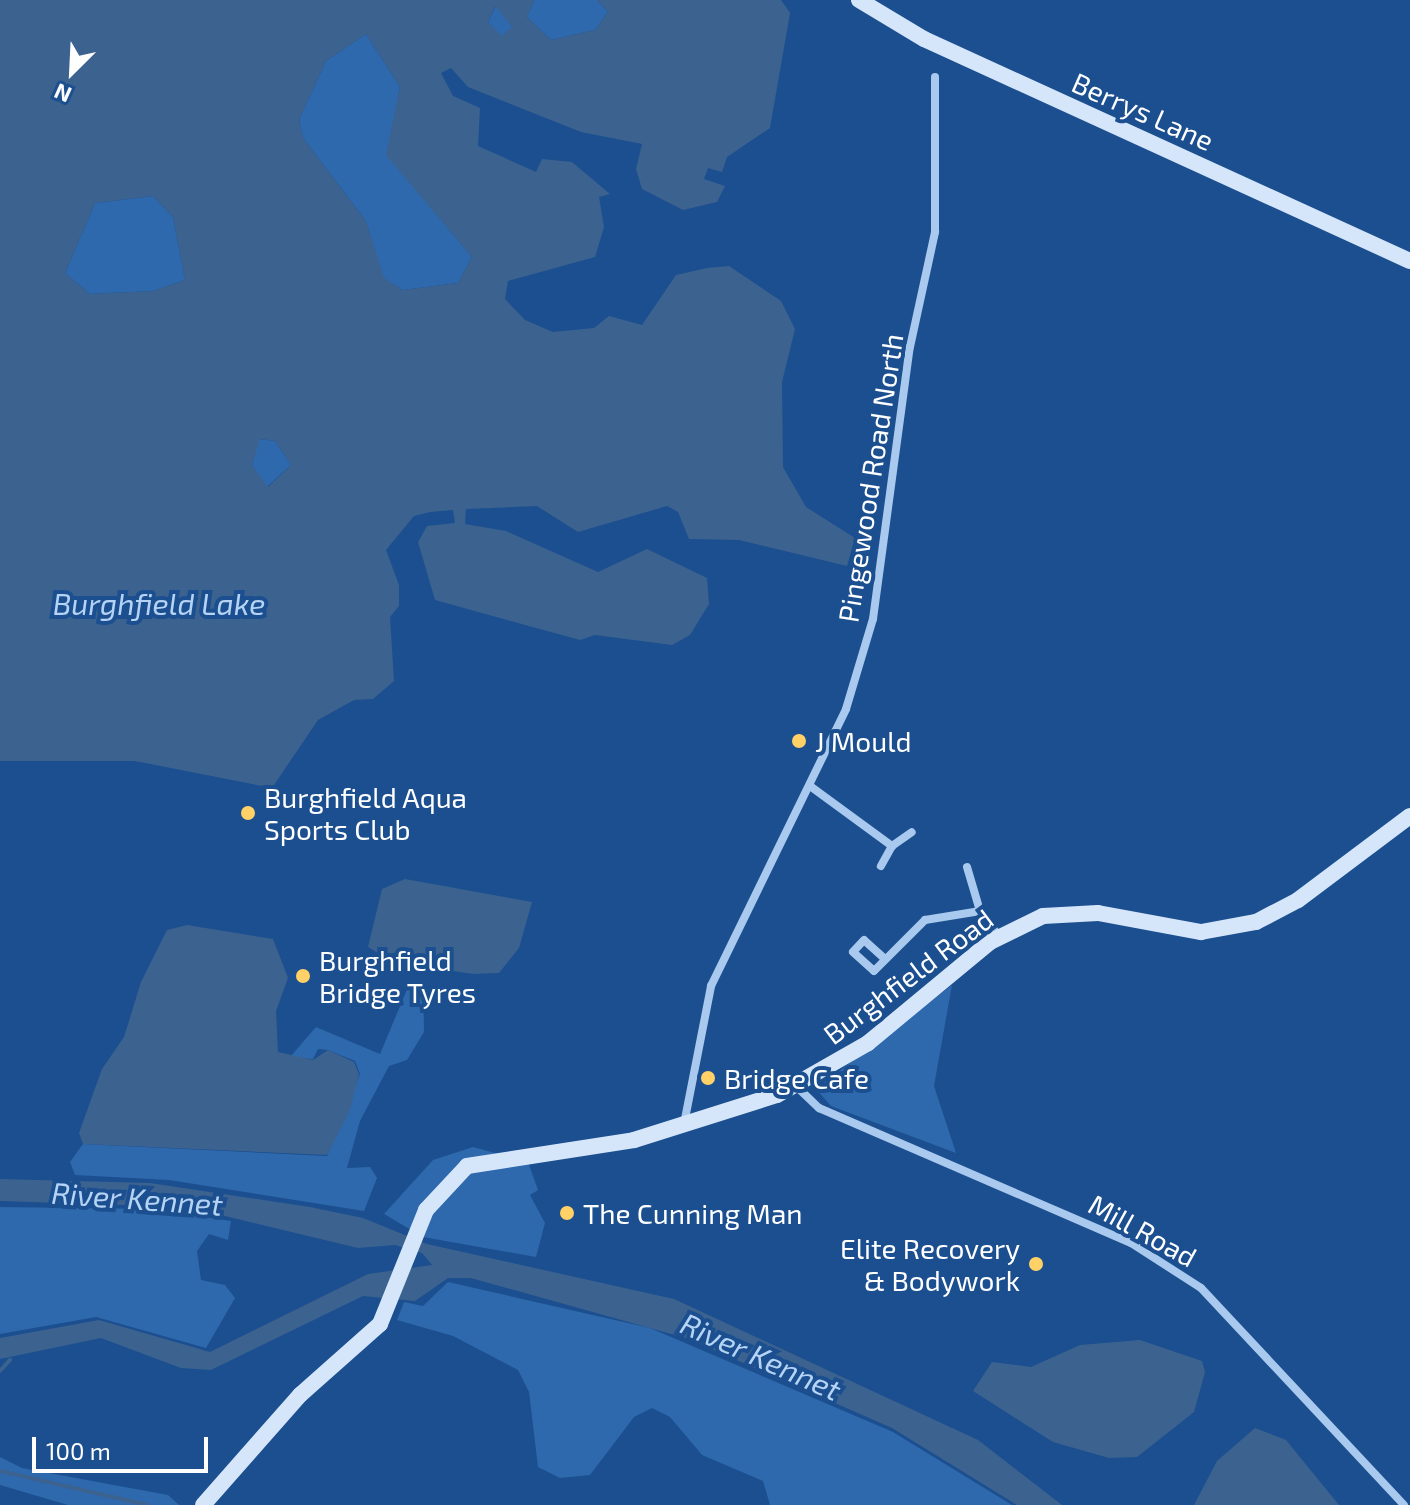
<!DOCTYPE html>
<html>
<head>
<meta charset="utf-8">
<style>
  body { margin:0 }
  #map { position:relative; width:1410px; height:1505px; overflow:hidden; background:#1b4f8f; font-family:"Exo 2",sans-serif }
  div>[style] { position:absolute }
  .green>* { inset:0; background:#2e69ad }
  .water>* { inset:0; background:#3c6290 }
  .stream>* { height:4px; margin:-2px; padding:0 2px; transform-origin:2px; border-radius:2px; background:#3c6290 }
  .street>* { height:8px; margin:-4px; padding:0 4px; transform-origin:4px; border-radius:4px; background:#a9c9ee }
  .secondary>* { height:16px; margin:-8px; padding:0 8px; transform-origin:8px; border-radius:8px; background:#d6e6fa }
  .dots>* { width:22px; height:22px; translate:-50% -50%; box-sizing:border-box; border:4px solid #1b4f8f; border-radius:50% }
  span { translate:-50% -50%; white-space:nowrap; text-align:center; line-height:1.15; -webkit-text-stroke:8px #1b4f8f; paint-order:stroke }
  .street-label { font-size:28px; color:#fff }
  .poi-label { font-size:28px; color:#fff }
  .left { translate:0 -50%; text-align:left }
  .right { translate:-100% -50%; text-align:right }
  .water-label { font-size:30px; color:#b5d3f5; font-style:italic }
  .north { position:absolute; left:32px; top:32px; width:80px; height:80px; -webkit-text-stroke:6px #1b4f8f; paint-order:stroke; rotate:204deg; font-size:22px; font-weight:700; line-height:32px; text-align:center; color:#fff }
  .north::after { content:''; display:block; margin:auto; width:28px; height:36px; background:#fff; clip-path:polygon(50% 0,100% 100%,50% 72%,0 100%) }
  .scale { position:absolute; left:32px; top:1437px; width:176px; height:36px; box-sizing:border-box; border:4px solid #fff; border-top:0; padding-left:10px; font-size:24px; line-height:28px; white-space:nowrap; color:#fff; -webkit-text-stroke:6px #1b4f8f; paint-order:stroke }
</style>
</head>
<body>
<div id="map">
  <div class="green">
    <div style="clip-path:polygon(534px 0,597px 0,608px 12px,595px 30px,551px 40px,527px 17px)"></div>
    <div style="clip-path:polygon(496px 5px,513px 27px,502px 37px,488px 22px)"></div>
    <div style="clip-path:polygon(366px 34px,400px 87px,387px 155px,472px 257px,458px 283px,403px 290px,383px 278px,366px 221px,303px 138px,299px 120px,326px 61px)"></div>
    <div style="clip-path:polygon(153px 196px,173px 217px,185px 280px,153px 291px,90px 294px,65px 273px,95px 203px)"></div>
    <div style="clip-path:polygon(259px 439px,275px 441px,291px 465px,267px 487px,252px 465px)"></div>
    <div style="clip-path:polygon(411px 980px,423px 983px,424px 1032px,407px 1060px,389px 1066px,360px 1121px,347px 1168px,370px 1167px,377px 1178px,364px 1211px,169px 1180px,75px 1175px,70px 1162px,83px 1144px,327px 1156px,360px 1074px,355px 1061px,328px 1050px,318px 1049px,313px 1059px,290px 1057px,316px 1027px,380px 1054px)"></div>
    <div style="clip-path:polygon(952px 985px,934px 1086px,956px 1153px,831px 1106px,816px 1089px)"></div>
    <div style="clip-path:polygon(473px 1147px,528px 1162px,538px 1190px,530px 1195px,545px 1223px,536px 1257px,423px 1237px,384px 1214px,433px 1160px)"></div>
    <div style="clip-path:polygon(0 1207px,153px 1209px,231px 1221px,228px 1240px,209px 1234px,197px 1251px,201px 1280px,225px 1285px,235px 1298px,206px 1348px,96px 1317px,0 1334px)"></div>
    <div style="clip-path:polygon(448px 1282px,650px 1328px,893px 1432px,1012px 1505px,770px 1505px,763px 1481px,702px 1455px,670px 1417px,652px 1408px,634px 1417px,590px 1475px,560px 1478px,538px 1467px,529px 1392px,518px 1370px,453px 1336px,397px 1320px,404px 1302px,423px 1306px)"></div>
    <div style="clip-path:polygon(0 1457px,22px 1468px,168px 1495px,179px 1505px,68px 1505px,0 1485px)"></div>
  </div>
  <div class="water">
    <div style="clip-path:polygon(evenodd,0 0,534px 0,527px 17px,551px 40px,595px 30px,608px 12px,597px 0,781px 0,790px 13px,770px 128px,727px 157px,722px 172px,708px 168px,704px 179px,725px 186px,717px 202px,683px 210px,642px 189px,636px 169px,642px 144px,581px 132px,468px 87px,451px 68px,441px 73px,453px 96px,480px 108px,478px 146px,536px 172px,542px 159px,572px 162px,610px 194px,599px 197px,604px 227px,595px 257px,508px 281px,505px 299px,525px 320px,553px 332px,594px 328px,609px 316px,642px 325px,676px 275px,707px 268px,729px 266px,781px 301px,795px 329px,782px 382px,783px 467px,806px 507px,855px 538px,847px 566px,739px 540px,689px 539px,678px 512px,667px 506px,578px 532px,537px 506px,466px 509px,465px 524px,506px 531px,598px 572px,647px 549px,707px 578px,709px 604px,690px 635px,672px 645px,595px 635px,580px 640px,435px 600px,418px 542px,427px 526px,455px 523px,453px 510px,430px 512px,414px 516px,386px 550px,399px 585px,399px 606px,390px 617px,394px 681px,373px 699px,354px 700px,318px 720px,272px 788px,135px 761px,0 761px,0 0,495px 6px,512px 27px,502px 36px,488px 22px,495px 6px,0 0,366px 34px,400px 87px,386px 155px,472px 257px,458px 283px,403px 290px,384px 278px,366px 221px,303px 138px,299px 120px,326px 61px,366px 34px,0 0,153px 196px,173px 217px,185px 280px,153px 291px,90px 294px,65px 273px,95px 203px,153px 196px,0 0,260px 439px,275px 441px,291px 465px,268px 487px,252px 465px,260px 439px)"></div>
    <div style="clip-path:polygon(405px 879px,532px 902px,519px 948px,499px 973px,474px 974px,394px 963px,368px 947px,382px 889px)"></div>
    <div style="clip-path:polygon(187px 925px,273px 939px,288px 978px,276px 1011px,278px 1052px,313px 1060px,328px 1050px,354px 1062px,359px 1074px,350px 1110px,327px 1155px,83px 1144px,79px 1133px,102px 1069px,124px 1037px,141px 982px,167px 930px)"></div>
    <div style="clip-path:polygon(0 1179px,150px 1183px,310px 1207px,363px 1218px,427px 1244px,674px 1299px,978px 1440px,1062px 1505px,1017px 1505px,892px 1428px,689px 1339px,471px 1278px,448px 1278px,415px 1301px,363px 1296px,211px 1370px,181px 1368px,101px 1338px,0 1359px,0 1338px,99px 1320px,210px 1352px,368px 1274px,432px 1265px,422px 1253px,395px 1245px,358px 1248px,188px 1207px,0 1201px)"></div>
    <div style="clip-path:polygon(1140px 1340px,1202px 1361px,1205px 1372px,1194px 1412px,1137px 1457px,1109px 1458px,1053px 1442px,973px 1391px,992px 1362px,1031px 1367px,1080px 1345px)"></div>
    <div style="clip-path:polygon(1255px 1428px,1286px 1440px,1339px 1505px,1194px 1505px,1217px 1461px)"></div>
  </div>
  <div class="stream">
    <div style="left:0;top:1371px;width:15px;rotate:-48deg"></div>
    <div style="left:0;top:1471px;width:151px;rotate:13deg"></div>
  </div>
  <div class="street">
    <div style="left:810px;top:786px;width:102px;rotate:36.2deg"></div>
    <div style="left:892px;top:846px;width:23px;rotate:119deg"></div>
    <div style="left:892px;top:846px;width:24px;rotate:-35deg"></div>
    <div style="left:967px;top:867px;width:46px;rotate:73.5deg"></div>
    <div style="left:980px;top:911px;width:31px;rotate:53deg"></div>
    <div style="left:885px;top:959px;width:28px;rotate:-138deg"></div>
    <div style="left:864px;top:940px;width:16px;rotate:133deg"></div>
    <div style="left:853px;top:952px;width:28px;rotate:42deg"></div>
    <div style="left:874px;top:971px;width:72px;rotate:-45deg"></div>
    <div style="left:925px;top:920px;width:56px;rotate:-9.3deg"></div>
    <div style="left:796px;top:1086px;width:32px;rotate:44deg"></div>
    <div style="left:819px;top:1108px;width:340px;rotate:23.4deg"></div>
    <div style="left:1131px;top:1243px;width:83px;rotate:32.7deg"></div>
    <div style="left:1201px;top:1288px;width:297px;rotate:46.9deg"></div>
    <div style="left:684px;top:1124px;width:141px;rotate:-78.9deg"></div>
    <div style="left:711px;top:986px;width:308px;rotate:-64deg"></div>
    <div style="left:846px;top:709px;width:94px;rotate:-73.3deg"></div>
    <div style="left:873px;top:619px;width:275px;rotate:-82.3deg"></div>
    <div style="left:910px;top:347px;width:118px;rotate:-77.7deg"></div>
    <div style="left:935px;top:232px;width:155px;rotate:-90deg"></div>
  </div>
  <div class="secondary">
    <div style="left:859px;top:0;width:76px;rotate:31deg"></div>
    <div style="left:924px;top:39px;width:534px;rotate:24.55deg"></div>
    <div style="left:203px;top:1505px;width:147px;rotate:-48.6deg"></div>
    <div style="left:300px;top:1395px;width:107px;rotate:-41.6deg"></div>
    <div style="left:380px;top:1324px;width:123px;rotate:-68deg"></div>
    <div style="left:426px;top:1210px;width:60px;rotate:-47deg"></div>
    <div style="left:467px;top:1166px;width:169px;rotate:-8.8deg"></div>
    <div style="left:634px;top:1140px;width:150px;rotate:-17.5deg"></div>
    <div style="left:777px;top:1095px;width:105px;rotate:-29.7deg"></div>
    <div style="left:868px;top:1043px;width:158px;rotate:-39.6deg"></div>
    <div style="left:990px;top:942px;width:59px;rotate:-26.1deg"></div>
    <div style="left:1043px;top:916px;width:55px;rotate:-3.1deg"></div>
    <div style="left:1098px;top:913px;width:105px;rotate:10.5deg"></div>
    <div style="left:1201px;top:932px;width:56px;rotate:-10.3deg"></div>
    <div style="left:1256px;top:922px;width:47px;rotate:-27.6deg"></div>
    <div style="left:1298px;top:900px;width:140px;rotate:-36.9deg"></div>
  </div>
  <div class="dots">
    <div style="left:799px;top:741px;background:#ffd166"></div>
    <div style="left:248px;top:813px;background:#ffd166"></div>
    <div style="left:303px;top:976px;background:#ffd166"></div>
    <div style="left:708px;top:1078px;background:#ffd166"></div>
    <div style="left:567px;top:1213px;background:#ffd166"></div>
    <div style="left:1036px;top:1264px;background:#ffd166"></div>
  </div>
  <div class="street-label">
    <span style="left:1143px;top:111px;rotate:24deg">Berrys Lane</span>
    <span style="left:870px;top:478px;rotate:-81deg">Pingewood Road North</span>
    <span style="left:908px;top:976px;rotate:-37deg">Burghfield Road</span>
    <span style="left:1143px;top:1230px;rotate:29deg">Mill Road</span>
  </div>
  <div class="poi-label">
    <span class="left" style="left:815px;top:741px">J Mould</span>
    <span class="left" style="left:264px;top:813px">Burghfield Aqua<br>Sports Club</span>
    <span class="left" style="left:319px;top:976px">Burghfield<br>Bridge Tyres</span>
    <span class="left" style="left:724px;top:1078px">Bridge Cafe</span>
    <span class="left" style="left:583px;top:1213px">The Cunning Man</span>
    <span class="right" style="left:1020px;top:1264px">Elite Recovery<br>&amp; Bodywork</span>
  </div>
  <div class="water-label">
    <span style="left:159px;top:603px">Burghfield Lake</span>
    <span style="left:137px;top:1198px;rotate:4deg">River Kennet</span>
    <span style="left:761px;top:1356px;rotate:24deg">River Kennet</span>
  </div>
  <div class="north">N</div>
  <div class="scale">100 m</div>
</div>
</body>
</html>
